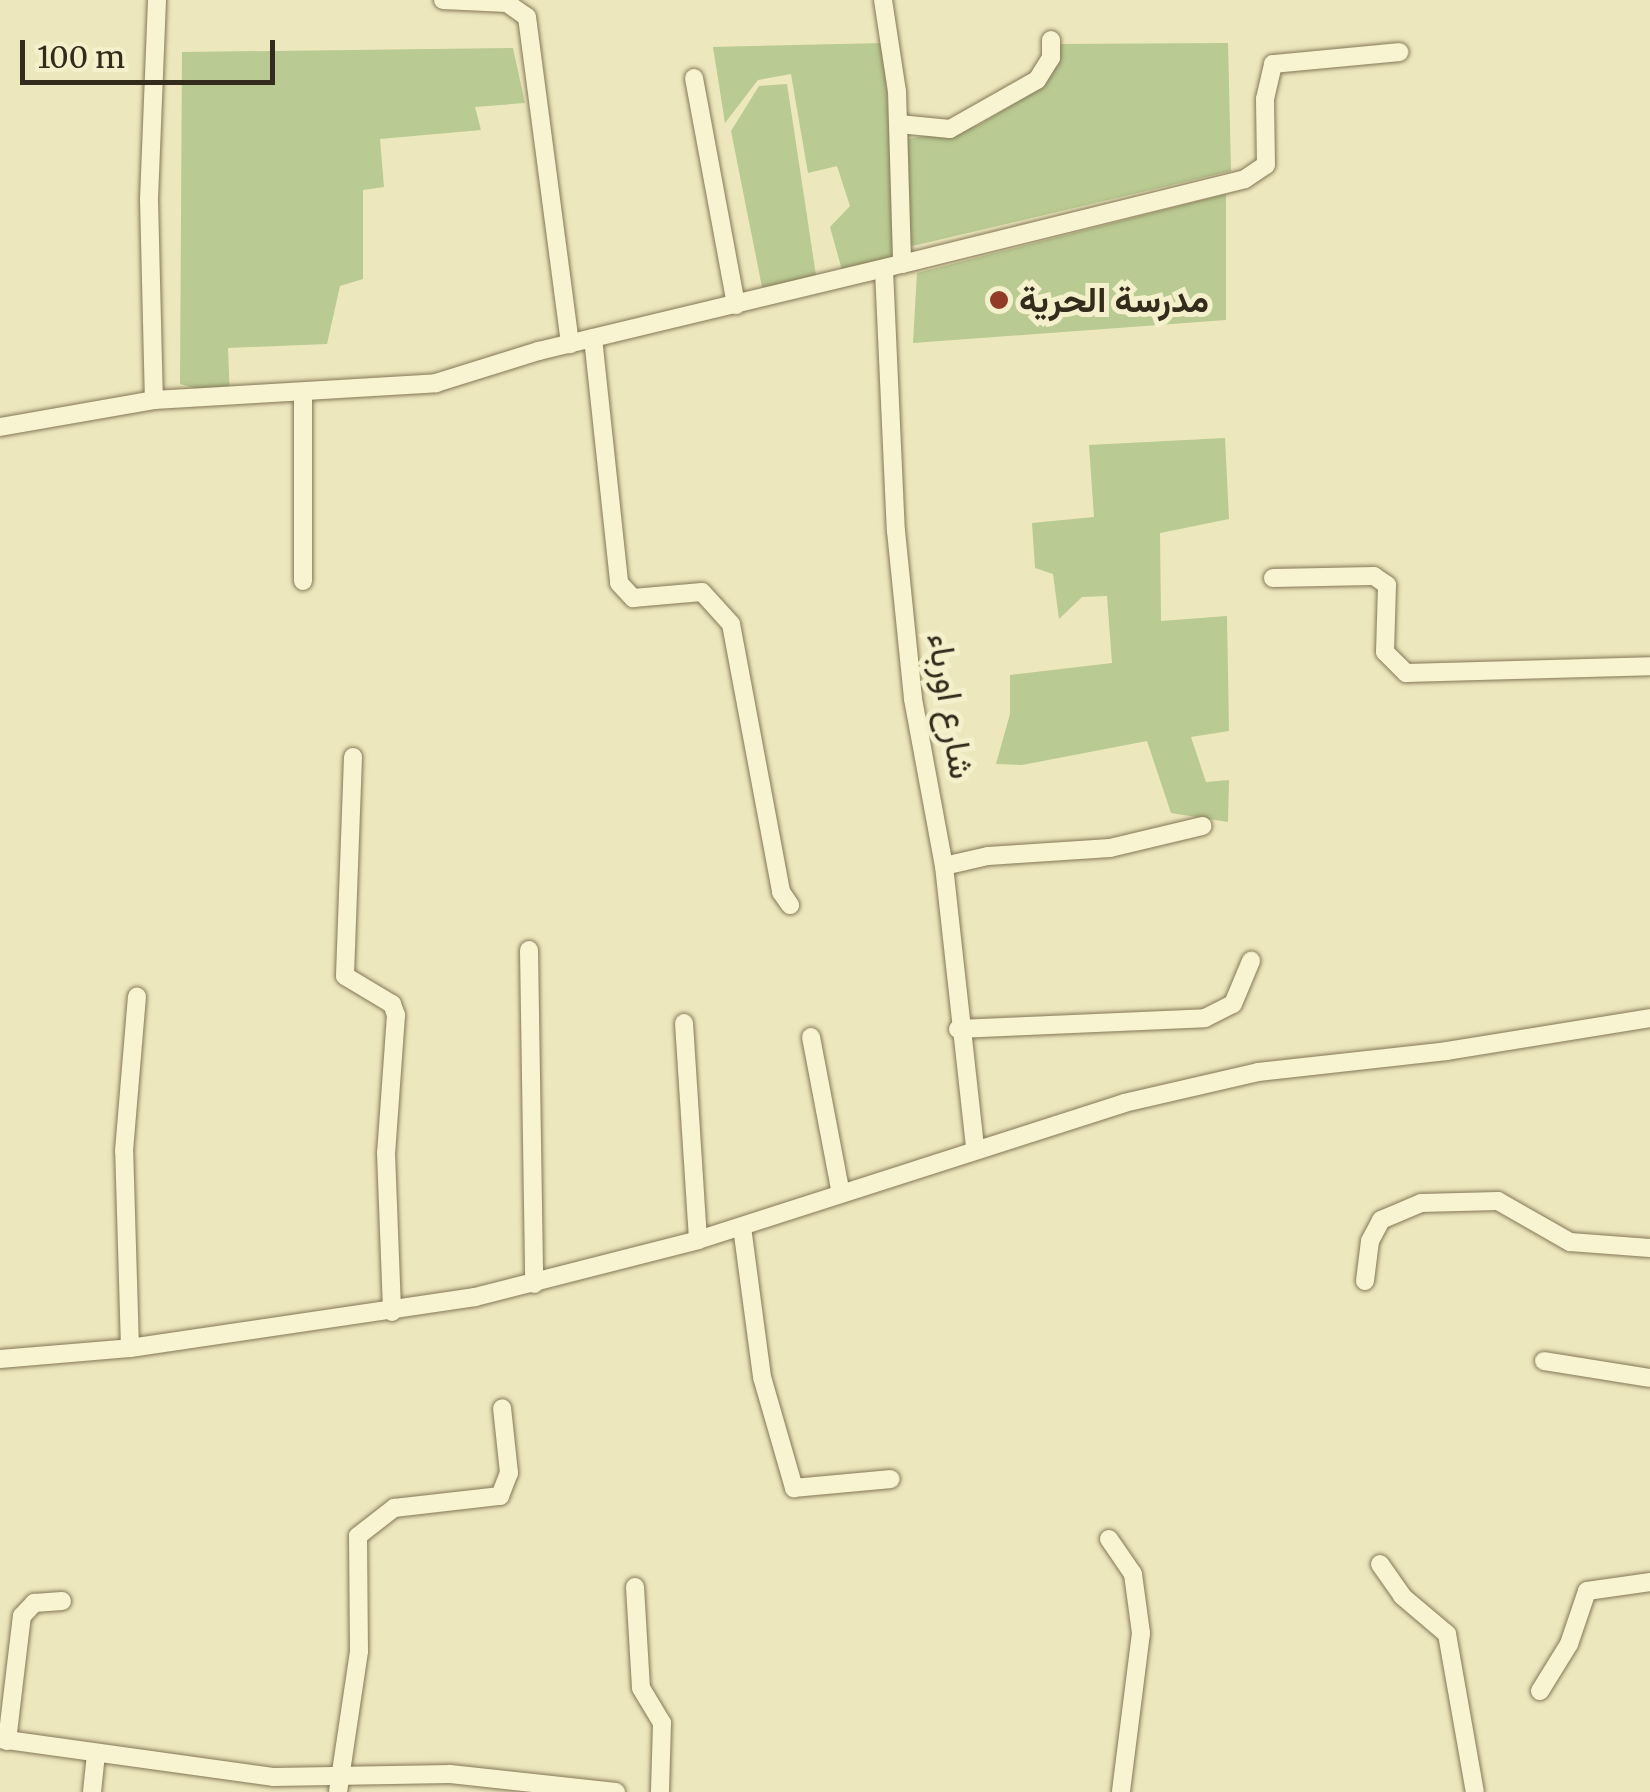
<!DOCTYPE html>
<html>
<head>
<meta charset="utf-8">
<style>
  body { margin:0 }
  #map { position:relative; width:1650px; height:1792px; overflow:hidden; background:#ede7bd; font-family:Merriweather,Vazirmatn,serif }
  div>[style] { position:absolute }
  .green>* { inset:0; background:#b9ca92 }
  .roads { filter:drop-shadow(0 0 2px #847757) drop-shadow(0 0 2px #847757) }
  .minor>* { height:18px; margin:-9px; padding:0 9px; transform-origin:9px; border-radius:9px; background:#f8f3d0 }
  .dots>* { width:28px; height:28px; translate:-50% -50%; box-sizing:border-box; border:5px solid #f4f0cc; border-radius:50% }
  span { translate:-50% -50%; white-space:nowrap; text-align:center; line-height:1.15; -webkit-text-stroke:10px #f4f0cc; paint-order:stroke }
  .poi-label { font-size:35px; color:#332b1b; font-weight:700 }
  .left { translate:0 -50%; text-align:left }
  .street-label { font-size:35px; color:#332b1b }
  .scale { position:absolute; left:20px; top:40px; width:255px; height:45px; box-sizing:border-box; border:5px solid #332b1b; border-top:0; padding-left:12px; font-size:30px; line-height:35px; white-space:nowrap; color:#332b1b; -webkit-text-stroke:8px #f4f0cc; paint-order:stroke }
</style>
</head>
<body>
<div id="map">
  <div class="green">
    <div style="clip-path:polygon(884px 43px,897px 258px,842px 270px,830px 227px,850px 206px,837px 166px,808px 173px,791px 74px,758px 80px,725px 123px,713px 47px)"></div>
    <div style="clip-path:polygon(1228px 43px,1231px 171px,904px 248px,902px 140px,977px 126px,1044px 86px,1058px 44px)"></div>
    <div style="clip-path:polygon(513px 48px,525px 103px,475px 107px,481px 130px,380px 139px,384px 187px,363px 190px,363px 279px,340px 286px,327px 344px,228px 348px,230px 398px,180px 384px,182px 52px)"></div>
    <div style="clip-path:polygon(787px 84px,817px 282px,762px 287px,731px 131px,759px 86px)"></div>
    <div style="clip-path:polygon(1226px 194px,1226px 320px,913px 343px,917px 273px)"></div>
    <div style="clip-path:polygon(1225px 438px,1229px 519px,1160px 533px,1161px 621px,1227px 616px,1229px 731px,1191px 737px,1206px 782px,1229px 780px,1228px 822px,1171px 813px,1147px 741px,1022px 765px,996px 764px,1010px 714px,1010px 675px,1112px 663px,1107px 596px,1082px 597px,1059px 619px,1053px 574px,1035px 568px,1032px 523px,1094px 517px,1089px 445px)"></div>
  </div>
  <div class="roads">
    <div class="minor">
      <div style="left:157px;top:0;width:199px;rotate:92.3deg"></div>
      <div style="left:149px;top:199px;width:201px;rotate:88.6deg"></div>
      <div style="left:154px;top:400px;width:283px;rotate:-3.4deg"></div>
      <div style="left:436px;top:383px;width:108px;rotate:-17.3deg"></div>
      <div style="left:539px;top:351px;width:373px;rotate:-13.5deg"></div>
      <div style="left:443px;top:0;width:64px;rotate:2.7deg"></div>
      <div style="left:507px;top:3px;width:24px;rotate:35deg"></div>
      <div style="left:527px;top:17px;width:330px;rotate:82.5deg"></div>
      <div style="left:883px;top:0;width:92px;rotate:81.3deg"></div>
      <div style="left:897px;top:91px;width:173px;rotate:88.3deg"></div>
      <div style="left:902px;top:264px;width:353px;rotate:-13.9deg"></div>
      <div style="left:1245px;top:179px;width:25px;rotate:-34deg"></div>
      <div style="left:1266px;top:165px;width:66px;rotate:-90.9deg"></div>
      <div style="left:1265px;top:99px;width:36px;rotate:-77deg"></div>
      <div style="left:1273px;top:64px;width:127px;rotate:-5.4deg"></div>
      <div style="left:694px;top:78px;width:231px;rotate:79.5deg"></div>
      <div style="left:899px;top:124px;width:51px;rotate:5.6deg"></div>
      <div style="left:950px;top:129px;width:100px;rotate:-29.4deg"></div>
      <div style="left:1037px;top:80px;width:26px;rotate:-58deg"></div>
      <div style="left:1051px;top:58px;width:18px;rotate:-90deg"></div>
      <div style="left:884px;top:270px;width:261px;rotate:87.4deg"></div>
      <div style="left:896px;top:531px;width:169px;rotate:84.2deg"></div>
      <div style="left:913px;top:699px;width:170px;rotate:79.5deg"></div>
      <div style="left:944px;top:866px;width:285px;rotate:83.7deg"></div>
      <div style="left:593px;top:338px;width:246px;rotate:83.9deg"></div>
      <div style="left:619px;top:583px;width:21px;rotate:47deg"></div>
      <div style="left:633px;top:598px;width:69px;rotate:-5deg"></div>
      <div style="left:702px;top:592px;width:43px;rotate:47.8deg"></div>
      <div style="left:731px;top:624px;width:273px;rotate:79.4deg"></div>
      <div style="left:781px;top:892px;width:16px;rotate:55deg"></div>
      <div style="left:0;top:427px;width:156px;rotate:-9.9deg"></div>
      <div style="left:1273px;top:578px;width:101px;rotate:-1.1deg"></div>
      <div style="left:1374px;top:576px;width:16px;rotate:35deg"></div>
      <div style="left:1387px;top:585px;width:67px;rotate:91.7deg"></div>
      <div style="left:1385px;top:652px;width:30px;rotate:45deg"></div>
      <div style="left:1406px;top:673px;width:244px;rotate:-1.6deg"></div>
      <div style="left:303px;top:581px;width:186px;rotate:-90deg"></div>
      <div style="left:353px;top:757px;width:219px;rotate:92.1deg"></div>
      <div style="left:345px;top:976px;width:55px;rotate:30.8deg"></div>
      <div style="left:392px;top:1004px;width:12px;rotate:70deg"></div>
      <div style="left:396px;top:1015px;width:138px;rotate:94.1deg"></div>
      <div style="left:386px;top:1153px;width:159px;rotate:87.8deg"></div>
      <div style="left:944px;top:866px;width:45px;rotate:-12.8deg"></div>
      <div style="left:988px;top:856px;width:122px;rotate:-3.8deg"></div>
      <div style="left:1110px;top:848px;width:95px;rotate:-13.4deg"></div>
      <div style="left:529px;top:950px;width:334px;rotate:89.1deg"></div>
      <div style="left:684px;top:1023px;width:217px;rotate:86.3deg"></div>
      <div style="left:958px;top:1029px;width:247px;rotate:-2.5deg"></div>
      <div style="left:1205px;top:1018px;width:31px;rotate:-27deg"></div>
      <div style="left:1233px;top:1004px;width:47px;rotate:-67.3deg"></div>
      <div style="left:811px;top:1037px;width:155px;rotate:79.2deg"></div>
      <div style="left:742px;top:1227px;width:151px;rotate:82.4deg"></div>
      <div style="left:762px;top:1377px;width:116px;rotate:73.9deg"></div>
      <div style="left:794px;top:1488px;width:97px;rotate:-5.3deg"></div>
      <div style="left:1365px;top:1281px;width:40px;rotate:-82.9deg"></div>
      <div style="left:1370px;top:1241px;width:24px;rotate:-62deg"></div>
      <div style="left:1381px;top:1220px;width:43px;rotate:-23deg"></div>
      <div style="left:1421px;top:1203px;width:77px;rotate:-1.5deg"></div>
      <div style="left:1498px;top:1201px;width:83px;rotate:29.7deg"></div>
      <div style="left:1570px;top:1242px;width:80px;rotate:4.3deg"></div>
      <div style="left:130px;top:1348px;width:197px;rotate:-91.7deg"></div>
      <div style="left:124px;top:1151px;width:155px;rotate:-85.2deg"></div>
      <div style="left:0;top:1359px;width:130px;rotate:-4.8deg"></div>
      <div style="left:130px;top:1348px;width:349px;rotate:-8.4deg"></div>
      <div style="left:475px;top:1297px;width:230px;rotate:-14.3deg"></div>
      <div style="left:698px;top:1240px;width:447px;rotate:-17.8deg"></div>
      <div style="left:1124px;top:1103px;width:138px;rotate:-13deg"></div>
      <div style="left:1258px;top:1072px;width:190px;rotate:-6.3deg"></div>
      <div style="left:1447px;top:1051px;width:206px;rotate:-9.2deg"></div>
      <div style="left:1544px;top:1361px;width:107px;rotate:9.1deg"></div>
      <div style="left:1109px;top:1539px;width:42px;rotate:55.6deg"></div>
      <div style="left:1133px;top:1574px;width:60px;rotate:82.3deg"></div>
      <div style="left:1141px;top:1633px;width:160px;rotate:97.2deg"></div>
      <div style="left:1380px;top:1564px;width:39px;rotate:55deg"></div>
      <div style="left:1402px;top:1596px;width:59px;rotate:40.2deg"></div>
      <div style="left:1447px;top:1634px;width:160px;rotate:80deg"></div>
      <div style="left:635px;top:1587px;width:101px;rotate:86.6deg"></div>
      <div style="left:641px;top:1688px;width:41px;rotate:59deg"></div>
      <div style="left:662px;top:1723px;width:69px;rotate:91.7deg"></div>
      <div style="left:1540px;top:1691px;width:55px;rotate:-58.3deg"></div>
      <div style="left:1569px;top:1644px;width:56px;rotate:-71.2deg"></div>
      <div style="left:1587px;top:1591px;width:64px;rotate:-8.1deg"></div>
      <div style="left:0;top:1739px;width:277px;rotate:7.9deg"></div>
      <div style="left:274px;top:1777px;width:176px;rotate:-1deg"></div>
      <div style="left:450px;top:1774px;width:167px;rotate:6.2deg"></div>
      <div style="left:7px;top:1741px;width:126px;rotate:-83.2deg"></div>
      <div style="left:22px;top:1616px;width:18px;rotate:-47deg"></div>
      <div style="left:34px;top:1603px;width:28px;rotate:-4deg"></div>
      <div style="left:92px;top:1792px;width:38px;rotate:-84deg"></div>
      <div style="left:338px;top:1792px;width:143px;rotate:-81.5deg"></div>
      <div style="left:359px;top:1651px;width:115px;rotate:-90.5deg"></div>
      <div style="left:358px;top:1536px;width:46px;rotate:-37.9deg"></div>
      <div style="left:394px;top:1508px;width:107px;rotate:-6.5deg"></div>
      <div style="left:500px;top:1496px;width:25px;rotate:-69deg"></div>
      <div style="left:509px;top:1473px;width:65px;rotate:-96.1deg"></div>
    </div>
  </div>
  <div class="dots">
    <div style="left:999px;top:300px;background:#923b28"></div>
  </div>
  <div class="poi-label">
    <span class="left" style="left:1019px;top:300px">مدرسة الحرية</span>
  </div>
  <div class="street-label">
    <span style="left:951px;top:706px;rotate:81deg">شارع اورباء</span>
  </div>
  <div class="scale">100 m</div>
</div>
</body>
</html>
